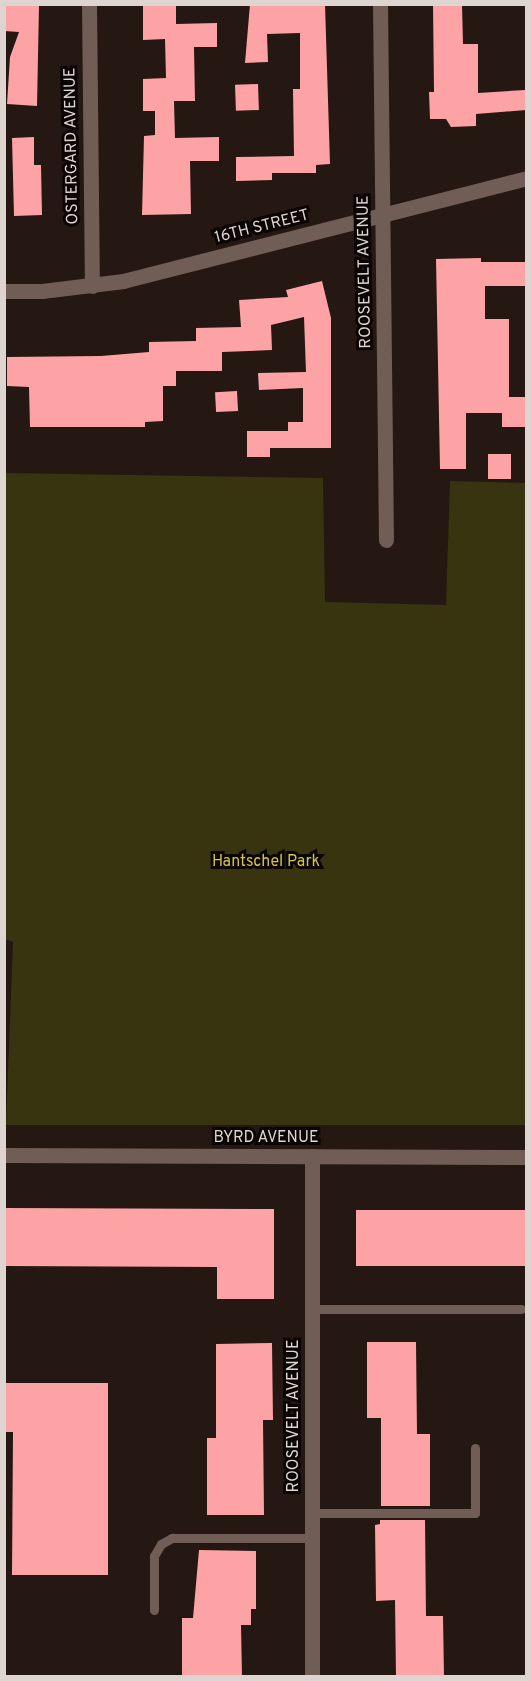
<!DOCTYPE html>
<html>
<head>
<meta charset="utf-8">
<style>
  body { margin:0 }
  #map { position:relative; width:531px; height:1681px; overflow:hidden; background:#251711; font-family:Overpass,sans-serif }
  div>[style] { position:absolute }
  .green>* { inset:0; background:#393410 }
  .building>* { inset:0; background:#fea3a5; transform-origin:0 0 }
  .lane>* { height:9px; margin:-4.5px; padding:0 4.5px; transform-origin:4.5px; border-radius:4.5px; background:#705e56 }
  .street>* { height:15px; margin:-7.5px; padding:0 7.5px; transform-origin:7.5px; border-radius:7.5px; background:#705e56 }
  .secondary>* { height:15px; margin:-7.5px; padding:0 7.5px; transform-origin:7.5px; border-radius:7.5px; background:#705e56 }
  span { translate:-50% -50%; white-space:nowrap; text-align:center; line-height:1.15; -webkit-text-stroke:6px #0a0503; paint-order:stroke }
  .street-label { font-size:16px; color:#dfd5d0 }
  .park-label { font-size:16px; color:#d4c34c }
  .frame { position:absolute; inset:0; border:6px solid #dfd5d0; pointer-events:none }
</style>
</head>
<body>
<div id="map">
  <div class="green">
    <div style="clip-path:polygon(4px 473px,323px 478px,325px 602px,446px 605px,450px 481px,526px 483px,526px 1125px,6px 1125px,13px 942px,4px 939px)"></div>
  </div>
  <div class="building">
    <div style="clip-path:polygon(4px 4px,39px 6px,37px 106px,7px 104px,10px 57px,19px 32px,4px 31px)"></div>
    <div style="clip-path:polygon(143px 4px,176px 4px,176px 24px,217px 23px,217px 47px,194px 47px,195px 101px,174px 101px,175px 138px,219px 137px,219px 161px,190px 161px,191px 214px,142px 215px,144px 136px,155px 135px,155px 111px,143px 111px,143px 79px,166px 78px,165px 39px,143px 40px)"></div>
    <div style="clip-path:polygon(250px 4px,325px 4px,330px 164px,316px 165px,316px 173px,272px 173px,272px 180px,236px 181px,236px 157px,294px 156px,293px 89px,300px 89px,300px 33px,267px 34px,268px 62px,245px 63px)"></div>
    <div style="clip-path:polygon(433px 4px,462px 4px,463px 44px,478px 44px,478px 93px,525px 90px,526px 110px,476px 114px,476px 126px,451px 127px,446px 119px,430px 119px,429px 92px,434px 92px)"></div>
    <div style="left:258px;top:84px;width:26px;height:23px;rotate:88deg"></div>
    <div style="clip-path:polygon(34px 137px,34px 165px,41px 165px,42px 215px,14px 216px,12px 138px)"></div>
    <div style="clip-path:polygon(481px 258px,481px 262px,526px 262px,526px 286px,485px 286px,485px 319px,509px 319px,509px 397px,526px 397px,526px 427px,502px 427px,502px 413px,466px 413px,466px 469px,440px 469px,436px 259px)"></div>
    <div style="clip-path:polygon(322px 281px,331px 318px,331px 448px,270px 448px,270px 457px,247px 457px,247px 431px,288px 431px,288px 422px,303px 422px,303px 388px,259px 390px,258px 373px,306px 372px,304px 317px,271px 325px,272px 350px,222px 352px,222px 371px,176px 371px,176px 386px,163px 386px,163px 421px,145px 422px,145px 427px,30px 427px,29px 387px,7px 386px,7px 357px,101px 356px,149px 352px,149px 342px,196px 341px,196px 328px,241px 327px,239px 300px,288px 297px,286px 290px)"></div>
    <div style="left:237px;top:391px;width:20px;height:22px;rotate:87deg"></div>
    <div style="left:488px;top:454px;width:23px;height:25px"></div>
    <div style="clip-path:polygon(4px 1208px,274px 1209px,274px 1299px,217px 1299px,217px 1267px,4px 1266px)"></div>
    <div style="left:356px;top:1210px;width:170px;height:56px"></div>
    <div style="clip-path:polygon(367px 1342px,416px 1342px,417px 1434px,430px 1434px,430px 1506px,381px 1506px,381px 1418px,367px 1418px)"></div>
    <div style="clip-path:polygon(272px 1343px,273px 1420px,263px 1420px,264px 1515px,207px 1515px,207px 1438px,216px 1438px,216px 1344px)"></div>
    <div style="clip-path:polygon(5px 1383px,108px 1383px,108px 1575px,12px 1575px,13px 1432px,5px 1432px)"></div>
    <div style="clip-path:polygon(380px 1520px,425px 1520px,426px 1616px,443px 1616px,444px 1677px,396px 1677px,395px 1600px,376px 1601px,375px 1525px,380px 1524px)"></div>
    <div style="clip-path:polygon(199px 1550px,256px 1551px,256px 1609px,251px 1609px,251px 1625px,241px 1625px,242px 1677px,182px 1676px,182px 1618px,193px 1618px)"></div>
  </div>
  <div class="lane">
    <div style="left:312px;top:1309px;width:209px"></div>
    <div style="left:312px;top:1513px;width:163px"></div>
    <div style="left:475px;top:1513px;width:65px;rotate:-90deg"></div>
    <div style="left:154px;top:1610px;width:54px;rotate:-90deg"></div>
    <div style="left:154px;top:1556px;width:14px;rotate:-60deg"></div>
    <div style="left:161px;top:1544px;width:13px;rotate:-29deg"></div>
    <div style="left:172px;top:1538px;width:140px"></div>
  </div>
  <div class="street">
    <div style="left:89px;top:4px;width:282px;rotate:89.4deg"></div>
    <div style="left:380px;top:4px;width:536px;rotate:89.36deg"></div>
    <div style="left:4px;top:1155px;width:522px;rotate:0.22deg"></div>
    <div style="left:312px;top:1156px;width:520px;rotate:90deg"></div>
  </div>
  <div class="secondary">
    <div style="left:4px;top:291px;width:38px"></div>
    <div style="left:42px;top:291px;width:82px;rotate:-7deg"></div>
    <div style="left:123px;top:281px;width:416px;rotate:-14.3deg"></div>
  </div>
  <div class="street-label">
    <span style="left:72px;top:146px;rotate:-91deg">OSTERGARD AVENUE</span>
    <span style="left:262px;top:227px;rotate:-14deg">16TH STREET</span>
    <span style="left:365px;top:272px;rotate:-91deg">ROOSEVELT AVENUE</span>
    <span style="left:266px;top:1138px">BYRD AVENUE</span>
    <span style="left:294px;top:1416px;rotate:-90deg">ROOSEVELT AVENUE</span>
  </div>
  <div class="park-label">
    <span style="left:266px;top:862px">Hantschel Park</span>
  </div>
  <div class="frame"></div>
</div>
</body>
</html>
